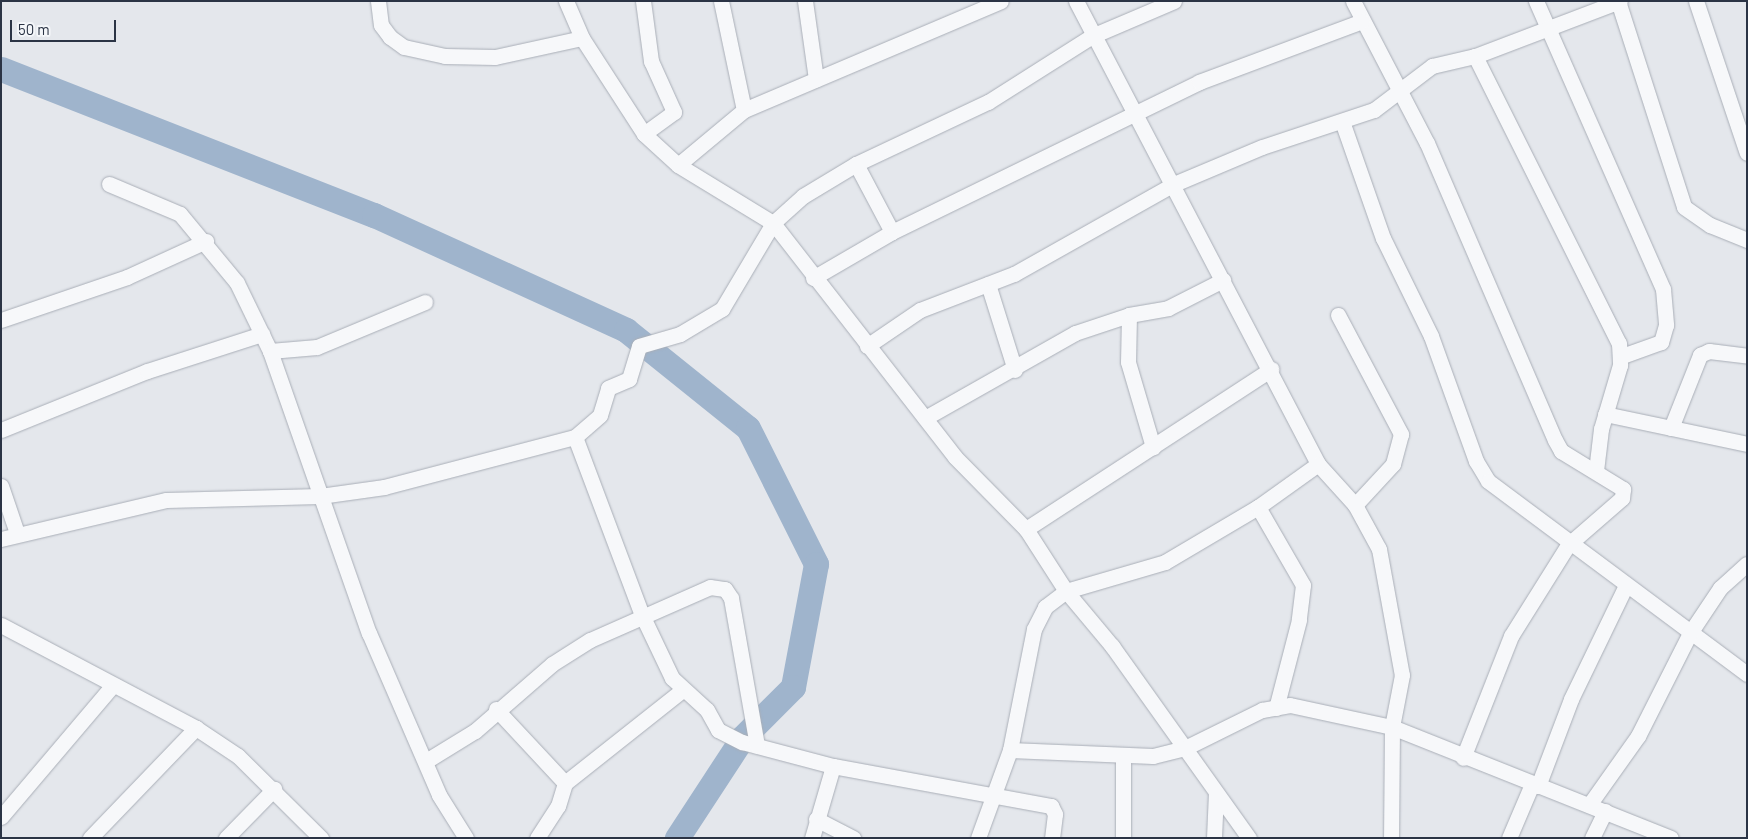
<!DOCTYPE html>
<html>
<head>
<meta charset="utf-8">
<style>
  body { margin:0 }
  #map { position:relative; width:1748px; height:839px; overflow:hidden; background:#e4e7ec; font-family:Barlow,sans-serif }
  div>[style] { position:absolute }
  .river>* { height:25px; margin:-12.5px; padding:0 12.5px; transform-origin:12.5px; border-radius:12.5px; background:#9fb4cc }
  .roads { filter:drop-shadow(0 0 1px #a9aeb7) drop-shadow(0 0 1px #a9aeb7) }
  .street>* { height:15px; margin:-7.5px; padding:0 7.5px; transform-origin:7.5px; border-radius:7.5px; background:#f7f8fa }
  span { translate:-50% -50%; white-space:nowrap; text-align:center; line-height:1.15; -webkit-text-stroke:4px #f4f6f9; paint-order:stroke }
  .frame { position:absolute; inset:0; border:2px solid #2b3445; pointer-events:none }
  .scale { position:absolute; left:10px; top:20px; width:106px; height:22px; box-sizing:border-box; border:2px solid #2b3445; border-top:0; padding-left:6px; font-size:15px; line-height:18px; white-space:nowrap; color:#2b3445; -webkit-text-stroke:4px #f4f6f9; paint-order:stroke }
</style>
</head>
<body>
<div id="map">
  <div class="river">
    <div style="left:1px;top:69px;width:401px;rotate:21.4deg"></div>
    <div style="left:374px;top:215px;width:277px;rotate:24.5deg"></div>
    <div style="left:626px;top:330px;width:156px;rotate:38.8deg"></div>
    <div style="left:748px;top:428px;width:152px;rotate:63.4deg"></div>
    <div style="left:816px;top:564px;width:125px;rotate:100.6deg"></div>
    <div style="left:793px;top:687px;width:71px;rotate:135deg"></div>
    <div style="left:743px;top:737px;width:121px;rotate:123.2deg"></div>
  </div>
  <div class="roads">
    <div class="street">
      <div style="left:378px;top:1px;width:24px;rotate:83deg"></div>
      <div style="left:381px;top:25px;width:15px;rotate:53deg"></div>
      <div style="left:390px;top:37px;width:17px;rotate:36deg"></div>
      <div style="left:404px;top:47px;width:42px;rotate:12.4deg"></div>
      <div style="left:445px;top:56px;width:50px;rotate:1.1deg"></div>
      <div style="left:495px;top:57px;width:89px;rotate:-12.3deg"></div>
      <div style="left:566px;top:1px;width:40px;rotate:66.6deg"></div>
      <div style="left:582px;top:38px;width:114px;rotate:57.1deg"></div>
      <div style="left:644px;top:134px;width:46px;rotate:42.4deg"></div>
      <div style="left:678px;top:165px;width:111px;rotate:31.4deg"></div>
      <div style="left:773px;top:223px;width:296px;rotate:52.1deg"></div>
      <div style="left:955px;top:457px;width:101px;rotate:45.4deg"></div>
      <div style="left:1026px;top:529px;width:74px;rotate:57.2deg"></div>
      <div style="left:1066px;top:591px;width:72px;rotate:50.1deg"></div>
      <div style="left:1112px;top:646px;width:236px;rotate:54.5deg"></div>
      <div style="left:643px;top:1px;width:61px;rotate:82.4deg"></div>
      <div style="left:651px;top:61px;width:56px;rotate:65.7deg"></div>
      <div style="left:674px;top:112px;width:37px;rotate:144deg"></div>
      <div style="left:721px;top:1px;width:111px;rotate:78.1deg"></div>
      <div style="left:805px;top:1px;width:79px;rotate:82deg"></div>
      <div style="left:1076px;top:1px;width:522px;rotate:62.4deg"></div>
      <div style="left:1318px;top:464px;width:55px;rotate:47.9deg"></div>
      <div style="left:1355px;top:505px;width:50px;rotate:61.4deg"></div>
      <div style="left:1379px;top:549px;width:128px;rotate:79.7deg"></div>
      <div style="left:1402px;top:675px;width:53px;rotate:100.9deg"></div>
      <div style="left:1392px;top:727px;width:111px;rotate:90.5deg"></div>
      <div style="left:1353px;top:1px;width:160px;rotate:62.5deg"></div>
      <div style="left:1427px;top:143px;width:323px;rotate:66.7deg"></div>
      <div style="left:1555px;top:440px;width:13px;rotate:61deg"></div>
      <div style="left:1561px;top:451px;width:73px;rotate:31.5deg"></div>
      <div style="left:1623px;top:489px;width:9px;rotate:96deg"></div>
      <div style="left:1622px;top:498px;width:72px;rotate:139deg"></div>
      <div style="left:1568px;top:545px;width:107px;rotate:122.1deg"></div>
      <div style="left:1511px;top:636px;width:131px;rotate:111.5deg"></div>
      <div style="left:1536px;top:1px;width:315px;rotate:66.2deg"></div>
      <div style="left:1663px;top:289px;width:36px;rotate:85deg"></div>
      <div style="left:1666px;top:325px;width:18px;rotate:106deg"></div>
      <div style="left:1661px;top:342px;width:41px;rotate:160.3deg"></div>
      <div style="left:1618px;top:1px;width:216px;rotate:72.2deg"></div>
      <div style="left:1684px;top:207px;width:32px;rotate:35deg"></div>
      <div style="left:1710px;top:225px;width:40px;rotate:22deg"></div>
      <div style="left:1696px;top:1px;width:160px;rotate:71.5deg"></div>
      <div style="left:1475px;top:56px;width:321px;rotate:63.4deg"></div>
      <div style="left:1619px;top:343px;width:22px;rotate:87deg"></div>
      <div style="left:1620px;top:365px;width:67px;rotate:106.5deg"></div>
      <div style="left:1601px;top:429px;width:42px;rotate:96.8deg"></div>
      <div style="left:1343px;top:124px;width:121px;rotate:70.7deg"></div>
      <div style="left:1383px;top:238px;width:109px;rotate:63.9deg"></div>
      <div style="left:1431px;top:336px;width:133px;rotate:70.2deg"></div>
      <div style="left:1476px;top:461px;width:23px;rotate:59deg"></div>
      <div style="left:1488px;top:481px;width:323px;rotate:36.7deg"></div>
      <div style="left:856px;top:164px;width:77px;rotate:62.1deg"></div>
      <div style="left:678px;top:165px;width:86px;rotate:-39.8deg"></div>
      <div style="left:744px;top:110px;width:279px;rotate:-23deg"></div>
      <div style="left:109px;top:184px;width:77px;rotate:22.9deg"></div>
      <div style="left:180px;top:214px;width:89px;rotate:50.4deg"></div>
      <div style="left:237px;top:283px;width:76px;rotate:64.1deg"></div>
      <div style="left:270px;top:351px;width:299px;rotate:70.7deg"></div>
      <div style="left:369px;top:633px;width:176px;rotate:66.6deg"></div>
      <div style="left:439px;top:795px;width:51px;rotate:57.9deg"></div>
      <div style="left:813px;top:278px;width:91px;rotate:-30.2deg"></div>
      <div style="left:892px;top:232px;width:342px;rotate:-26deg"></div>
      <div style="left:1199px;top:82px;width:174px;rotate:-20.5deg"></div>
      <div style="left:988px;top:284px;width:90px;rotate:72.6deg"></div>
      <div style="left:1129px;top:315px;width:47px;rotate:91.2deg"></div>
      <div style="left:1128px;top:362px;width:89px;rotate:73.6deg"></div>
      <div style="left:1338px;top:315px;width:135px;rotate:62.1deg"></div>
      <div style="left:1401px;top:434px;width:31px;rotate:105deg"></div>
      <div style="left:1393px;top:464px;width:56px;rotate:132.8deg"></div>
      <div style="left:1px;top:320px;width:133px;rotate:-18.8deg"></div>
      <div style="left:127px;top:277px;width:87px;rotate:-24.5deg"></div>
      <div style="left:867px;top:346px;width:64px;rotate:-34.2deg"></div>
      <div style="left:920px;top:310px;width:101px;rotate:-21deg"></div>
      <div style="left:1014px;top:274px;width:184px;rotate:-29.4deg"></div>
      <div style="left:1174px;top:184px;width:95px;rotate:-22.8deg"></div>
      <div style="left:1262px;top:147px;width:118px;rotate:-18.3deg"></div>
      <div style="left:1374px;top:110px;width:73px;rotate:-37.2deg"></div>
      <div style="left:1432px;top:66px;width:44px;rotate:-13.1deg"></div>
      <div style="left:1475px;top:56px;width:155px;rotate:-20.8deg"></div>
      <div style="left:270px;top:351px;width:47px;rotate:-4.9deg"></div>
      <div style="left:317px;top:347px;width:117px;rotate:-22.6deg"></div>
      <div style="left:1605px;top:414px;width:145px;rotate:11.9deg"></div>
      <div style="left:925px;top:418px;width:172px;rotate:-29.5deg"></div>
      <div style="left:1075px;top:333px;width:57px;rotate:-18.4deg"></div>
      <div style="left:1129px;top:315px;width:40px;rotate:-10deg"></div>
      <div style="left:1168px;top:308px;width:62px;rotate:-27deg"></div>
      <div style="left:1671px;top:428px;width:79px;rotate:-68.3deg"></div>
      <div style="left:1700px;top:355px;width:10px;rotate:-24deg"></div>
      <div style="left:1709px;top:351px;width:38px;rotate:7deg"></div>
      <div style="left:1px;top:430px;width:157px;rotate:-22deg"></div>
      <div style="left:147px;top:371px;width:121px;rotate:-17.8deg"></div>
      <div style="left:575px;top:437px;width:190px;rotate:69.4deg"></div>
      <div style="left:642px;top:615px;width:70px;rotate:64.5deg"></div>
      <div style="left:672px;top:678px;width:47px;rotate:42.4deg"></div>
      <div style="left:707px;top:710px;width:23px;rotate:61deg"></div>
      <div style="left:718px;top:730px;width:27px;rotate:27deg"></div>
      <div style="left:742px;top:742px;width:94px;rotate:14.8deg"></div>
      <div style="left:833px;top:766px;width:222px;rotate:10.4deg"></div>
      <div style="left:1051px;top:806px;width:9px;rotate:63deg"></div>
      <div style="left:1055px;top:814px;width:24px;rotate:97deg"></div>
      <div style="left:1px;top:486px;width:50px;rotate:71.2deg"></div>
      <div style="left:1258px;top:507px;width:90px;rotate:60deg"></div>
      <div style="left:1303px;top:585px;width:35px;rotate:97deg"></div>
      <div style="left:1299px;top:620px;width:91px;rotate:104.6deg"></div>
      <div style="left:1026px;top:529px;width:293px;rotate:-33.1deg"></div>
      <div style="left:1px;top:539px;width:170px;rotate:-13.3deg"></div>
      <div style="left:166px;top:500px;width:154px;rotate:-1.5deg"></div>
      <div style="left:320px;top:496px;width:65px;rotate:-8deg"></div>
      <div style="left:384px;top:487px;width:197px;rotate:-14.7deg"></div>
      <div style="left:575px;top:437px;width:33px;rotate:-41deg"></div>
      <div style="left:600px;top:415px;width:28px;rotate:-73deg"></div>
      <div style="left:608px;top:388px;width:23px;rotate:-23deg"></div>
      <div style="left:629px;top:379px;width:34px;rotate:-73deg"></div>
      <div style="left:639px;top:346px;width:43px;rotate:-16.3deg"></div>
      <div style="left:680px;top:334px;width:49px;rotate:-30.8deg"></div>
      <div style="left:722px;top:309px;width:100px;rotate:-59.3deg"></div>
      <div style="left:773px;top:223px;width:40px;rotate:-42deg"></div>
      <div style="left:803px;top:196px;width:62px;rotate:-31.1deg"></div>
      <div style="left:856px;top:164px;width:146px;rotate:-25.2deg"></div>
      <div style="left:988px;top:102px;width:123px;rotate:-32.4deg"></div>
      <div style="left:1092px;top:36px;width:89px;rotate:-23.1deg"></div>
      <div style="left:1px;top:625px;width:221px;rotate:27.8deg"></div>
      <div style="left:196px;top:728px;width:50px;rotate:33.7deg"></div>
      <div style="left:238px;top:756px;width:117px;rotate:44.7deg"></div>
      <div style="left:496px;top:709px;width:101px;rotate:47deg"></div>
      <div style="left:1010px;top:750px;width:143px;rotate:2.4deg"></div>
      <div style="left:1153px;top:756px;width:33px;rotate:-14deg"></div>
      <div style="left:1185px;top:748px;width:86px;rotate:-26.3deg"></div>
      <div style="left:1262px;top:710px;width:28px;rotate:-10deg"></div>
      <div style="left:1290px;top:705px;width:104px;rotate:12.2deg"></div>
      <div style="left:1392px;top:727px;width:300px;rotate:21.7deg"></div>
      <div style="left:426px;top:761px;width:57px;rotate:-31.5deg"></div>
      <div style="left:475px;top:731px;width:102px;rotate:-41deg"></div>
      <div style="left:552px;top:664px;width:45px;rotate:-32.3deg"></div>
      <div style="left:590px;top:640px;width:131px;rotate:-23.8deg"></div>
      <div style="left:710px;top:587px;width:15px;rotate:8deg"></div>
      <div style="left:725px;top:589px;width:11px;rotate:56deg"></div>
      <div style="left:731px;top:598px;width:150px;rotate:80deg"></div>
      <div style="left:1538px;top:786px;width:93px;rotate:-69.2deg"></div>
      <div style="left:1571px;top:699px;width:127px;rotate:-64.2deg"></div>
      <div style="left:1589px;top:805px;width:85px;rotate:-54.6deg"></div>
      <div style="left:1638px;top:736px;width:115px;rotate:-63.2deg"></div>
      <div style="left:1690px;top:633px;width:54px;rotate:-56.3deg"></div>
      <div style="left:1720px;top:588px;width:36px;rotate:-42deg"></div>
      <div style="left:1px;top:817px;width:173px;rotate:-49.7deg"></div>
      <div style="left:816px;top:819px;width:42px;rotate:27.2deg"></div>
      <div style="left:90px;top:838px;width:153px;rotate:-46.1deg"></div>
      <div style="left:226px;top:838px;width:69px;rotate:-45.6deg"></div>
      <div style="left:537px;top:838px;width:38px;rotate:-57deg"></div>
      <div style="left:558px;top:806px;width:24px;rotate:-73deg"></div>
      <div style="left:565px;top:783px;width:148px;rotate:-38.4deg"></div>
      <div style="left:812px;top:838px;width:75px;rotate:-73.7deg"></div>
      <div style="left:978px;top:838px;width:94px;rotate:-70deg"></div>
      <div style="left:1010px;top:750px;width:123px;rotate:-78.8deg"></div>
      <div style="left:1034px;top:629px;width:25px;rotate:-63deg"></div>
      <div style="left:1045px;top:607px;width:26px;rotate:-37deg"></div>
      <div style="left:1066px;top:591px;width:103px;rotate:-16.3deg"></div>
      <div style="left:1165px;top:562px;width:108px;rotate:-30.6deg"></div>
      <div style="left:1258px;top:507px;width:74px;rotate:-35.6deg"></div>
      <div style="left:1123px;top:838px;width:80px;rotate:-90deg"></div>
      <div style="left:1214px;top:838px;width:45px;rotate:-87.5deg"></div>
      <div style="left:1509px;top:838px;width:59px;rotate:-66.9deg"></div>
      <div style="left:1592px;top:838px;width:30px;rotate:-64deg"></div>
    </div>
  </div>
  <div class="frame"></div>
  <div class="scale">50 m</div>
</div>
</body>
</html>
